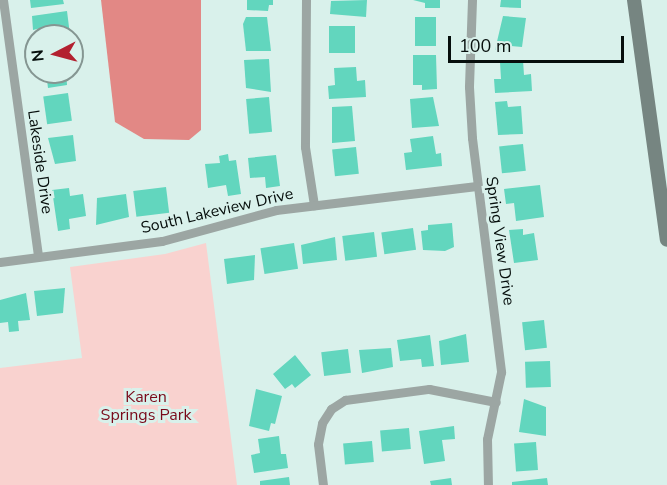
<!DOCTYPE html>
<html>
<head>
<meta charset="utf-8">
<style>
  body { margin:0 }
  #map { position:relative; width:667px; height:485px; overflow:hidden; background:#d9f1eb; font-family:"Nunito Sans",sans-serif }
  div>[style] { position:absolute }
  .green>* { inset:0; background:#f9d2cf }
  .water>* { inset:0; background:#e28885 }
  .building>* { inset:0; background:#62d6be; transform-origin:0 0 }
  .street>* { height:9px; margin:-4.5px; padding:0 4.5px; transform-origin:4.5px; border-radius:4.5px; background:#9ca6a3 }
  .secondary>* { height:14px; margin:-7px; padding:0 7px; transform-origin:7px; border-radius:7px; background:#768581 }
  span { translate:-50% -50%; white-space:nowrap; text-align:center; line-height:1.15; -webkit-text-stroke:6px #d9f1eb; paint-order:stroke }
  .street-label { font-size:16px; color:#060e0c }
  .park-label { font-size:16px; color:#79091a }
  .north { position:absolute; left:24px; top:24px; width:60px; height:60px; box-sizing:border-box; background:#d9f1eb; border:2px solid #859692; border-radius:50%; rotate:264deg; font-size:16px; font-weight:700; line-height:24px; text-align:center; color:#060e0c }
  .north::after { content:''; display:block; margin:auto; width:21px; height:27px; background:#b32130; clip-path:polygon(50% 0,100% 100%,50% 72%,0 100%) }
  .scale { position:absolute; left:448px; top:36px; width:176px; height:27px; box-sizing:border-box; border:3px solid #060e0c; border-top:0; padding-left:8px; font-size:18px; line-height:21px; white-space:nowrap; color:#060e0c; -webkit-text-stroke:4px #d9f1eb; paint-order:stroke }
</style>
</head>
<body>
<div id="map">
  <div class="green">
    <div style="clip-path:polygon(206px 243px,237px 485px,0 485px,0 368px,82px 358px,70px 267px,165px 254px)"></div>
  </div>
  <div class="water">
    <div style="clip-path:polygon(101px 0,201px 0,201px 130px,189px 140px,144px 139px,115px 122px)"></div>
  </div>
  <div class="building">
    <div style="clip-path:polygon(30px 0,63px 0,64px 4px,31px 8px)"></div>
    <div style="clip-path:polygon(247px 0,273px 0,273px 5px,269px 5px,268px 11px,247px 10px)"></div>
    <div style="clip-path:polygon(367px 0,366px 17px,330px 14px,331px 1px)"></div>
    <div style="clip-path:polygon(413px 0,440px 0,440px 8px,425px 8px,425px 3px)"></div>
    <div style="clip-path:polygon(501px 0,521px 0,521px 8px,500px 7px)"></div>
    <div style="clip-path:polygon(67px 11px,70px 35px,42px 36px,41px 28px,33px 30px,32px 16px)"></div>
    <div style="clip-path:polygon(503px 16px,526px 18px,522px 47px,511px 46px,511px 51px,495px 50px)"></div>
    <div style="clip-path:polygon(246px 17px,267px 17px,271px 51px,246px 51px,243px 24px)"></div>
    <div style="left:415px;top:17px;width:21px;height:29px"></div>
    <div style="left:355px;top:26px;width:27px;height:26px;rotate:90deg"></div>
    <div style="clip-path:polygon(413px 55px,436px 55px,437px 89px,422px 90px,422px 85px,413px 85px)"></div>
    <div style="clip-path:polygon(269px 59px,271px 92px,246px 88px,244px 60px)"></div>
    <div style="clip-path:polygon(523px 60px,524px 75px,531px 74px,532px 91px,495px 93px,494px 79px,501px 79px,500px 62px)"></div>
    <div style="clip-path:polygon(356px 67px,357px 81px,365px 80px,366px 97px,329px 99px,328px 86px,335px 85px,334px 68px)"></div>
    <div style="clip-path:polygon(46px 72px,66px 72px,67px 85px,48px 88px)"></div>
    <div style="left:68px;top:93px;width:28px;height:25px;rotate:82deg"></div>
    <div style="left:269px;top:97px;width:35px;height:23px;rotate:85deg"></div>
    <div style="clip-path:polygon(433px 97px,439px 126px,412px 128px,410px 99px)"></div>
    <div style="clip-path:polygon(507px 101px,508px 107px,521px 106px,523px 134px,498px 135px,495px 102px)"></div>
    <div style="clip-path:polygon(352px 106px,355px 141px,332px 143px,332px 107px)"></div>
    <div style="clip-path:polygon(73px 135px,76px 161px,55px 164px,48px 138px)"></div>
    <div style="clip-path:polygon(433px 136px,436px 154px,441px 153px,442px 166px,406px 170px,404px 153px,412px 152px,410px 139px)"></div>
    <div style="left:523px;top:144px;width:27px;height:24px;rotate:84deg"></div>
    <div style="left:356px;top:147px;width:27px;height:24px;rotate:84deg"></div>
    <div style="clip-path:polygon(228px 154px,229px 161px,236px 160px,241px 194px,228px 196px,226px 185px,208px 188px,205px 164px,220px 163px,219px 156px)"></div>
    <div style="clip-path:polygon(276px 155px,280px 186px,266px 188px,265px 177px,250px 178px,248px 158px)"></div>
    <div style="clip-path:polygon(540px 185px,544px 217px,516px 221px,514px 203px,506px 204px,504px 189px)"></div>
    <div style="left:166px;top:187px;width:26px;height:33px;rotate:83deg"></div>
    <div style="clip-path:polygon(69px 188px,70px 196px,83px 194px,86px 216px,69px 219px,70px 229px,58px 231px,52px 190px)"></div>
    <div style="clip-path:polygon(126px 194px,129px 217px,96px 225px,97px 198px)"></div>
    <div style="clip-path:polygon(452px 223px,454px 247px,445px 251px,423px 250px,421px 231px,428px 230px,428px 225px)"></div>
    <div style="left:413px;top:228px;width:22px;height:32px;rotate:82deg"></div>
    <div style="clip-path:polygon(523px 229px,523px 235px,534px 233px,538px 260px,514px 263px,509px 230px)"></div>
    <div style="left:374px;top:232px;width:25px;height:32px;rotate:83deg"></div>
    <div style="clip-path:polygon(335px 237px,337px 260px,303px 264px,301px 245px)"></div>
    <div style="left:294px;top:243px;width:26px;height:34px;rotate:81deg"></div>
    <div style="clip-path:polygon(255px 255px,254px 280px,227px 284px,224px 259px)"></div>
    <div style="clip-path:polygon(65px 288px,63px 313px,37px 316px,34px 291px)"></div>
    <div style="clip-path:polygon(26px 293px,30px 320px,18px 321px,19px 331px,9px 332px,8px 322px,0 323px,0 300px)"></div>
    <div style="left:544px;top:320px;width:28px;height:22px;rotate:84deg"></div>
    <div style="clip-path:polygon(466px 334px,469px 362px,441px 365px,439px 341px)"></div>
    <div style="clip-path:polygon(430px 335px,434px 366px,422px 367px,421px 359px,400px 361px,397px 340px)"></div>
    <div style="clip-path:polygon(391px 348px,393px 367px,362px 373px,359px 350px)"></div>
    <div style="left:348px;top:349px;width:24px;height:27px;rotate:83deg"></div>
    <div style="clip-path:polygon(295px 355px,311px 375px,295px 388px,292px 384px,285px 389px,273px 374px)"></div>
    <div style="left:550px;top:361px;width:26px;height:25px;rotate:88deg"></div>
    <div style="clip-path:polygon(256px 389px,282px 396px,275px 424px,271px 423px,269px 431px,249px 426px)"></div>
    <div style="clip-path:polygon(524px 399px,546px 407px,546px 436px,519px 432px)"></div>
    <div style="clip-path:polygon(454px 426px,455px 439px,442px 440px,445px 461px,424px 464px,419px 431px)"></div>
    <div style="left:409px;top:428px;width:21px;height:29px;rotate:85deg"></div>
    <div style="clip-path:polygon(279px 436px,281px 454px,286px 454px,288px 468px,254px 473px,251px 455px,260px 453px,258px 439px)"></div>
    <div style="left:372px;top:441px;width:21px;height:29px;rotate:85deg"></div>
    <div style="left:536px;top:442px;width:28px;height:22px;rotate:86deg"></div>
    <div style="clip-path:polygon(289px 477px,290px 485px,260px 485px,260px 481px)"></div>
    <div style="clip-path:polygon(451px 478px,452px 485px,431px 485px,430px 481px)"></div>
    <div style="clip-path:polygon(547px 478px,548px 485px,512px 485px,512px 482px)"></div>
  </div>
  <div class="street">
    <div style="left:3px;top:0;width:259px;rotate:82.2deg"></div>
    <div style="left:306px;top:0;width:147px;rotate:90.4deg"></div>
    <div style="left:305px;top:147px;width:59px;rotate:81.2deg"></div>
    <div style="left:472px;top:0;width:87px;rotate:92deg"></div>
    <div style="left:469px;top:87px;width:51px;rotate:86.6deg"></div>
    <div style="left:472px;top:138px;width:236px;rotate:82.9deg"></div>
    <div style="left:501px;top:372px;width:68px;rotate:101.8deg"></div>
    <div style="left:487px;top:439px;width:46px;rotate:88.8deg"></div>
    <div style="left:0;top:262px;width:163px;rotate:-7.4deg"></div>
    <div style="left:162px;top:241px;width:118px;rotate:-15.2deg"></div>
    <div style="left:276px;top:210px;width:202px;rotate:-6.8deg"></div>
    <div style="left:323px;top:485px;width:41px;rotate:-97deg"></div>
    <div style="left:318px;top:444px;width:21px;rotate:-79deg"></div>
    <div style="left:322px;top:423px;width:17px;rotate:-57deg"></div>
    <div style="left:331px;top:409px;width:17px;rotate:-33deg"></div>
    <div style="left:345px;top:400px;width:85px;rotate:-7.5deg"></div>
    <div style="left:429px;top:389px;width:68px;rotate:11deg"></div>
  </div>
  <div class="secondary">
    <div style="left:634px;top:0;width:242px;rotate:82.2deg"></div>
  </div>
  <div class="street-label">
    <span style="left:40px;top:162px;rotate:82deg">Lakeside Drive</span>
    <span style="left:217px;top:211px;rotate:-13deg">South Lakeview Drive</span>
    <span style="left:500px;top:241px;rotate:82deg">Spring View Drive</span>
  </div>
  <div class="park-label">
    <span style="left:146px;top:406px">Karen<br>Springs Park</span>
  </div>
  <div class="north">N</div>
  <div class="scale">100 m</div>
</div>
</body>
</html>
